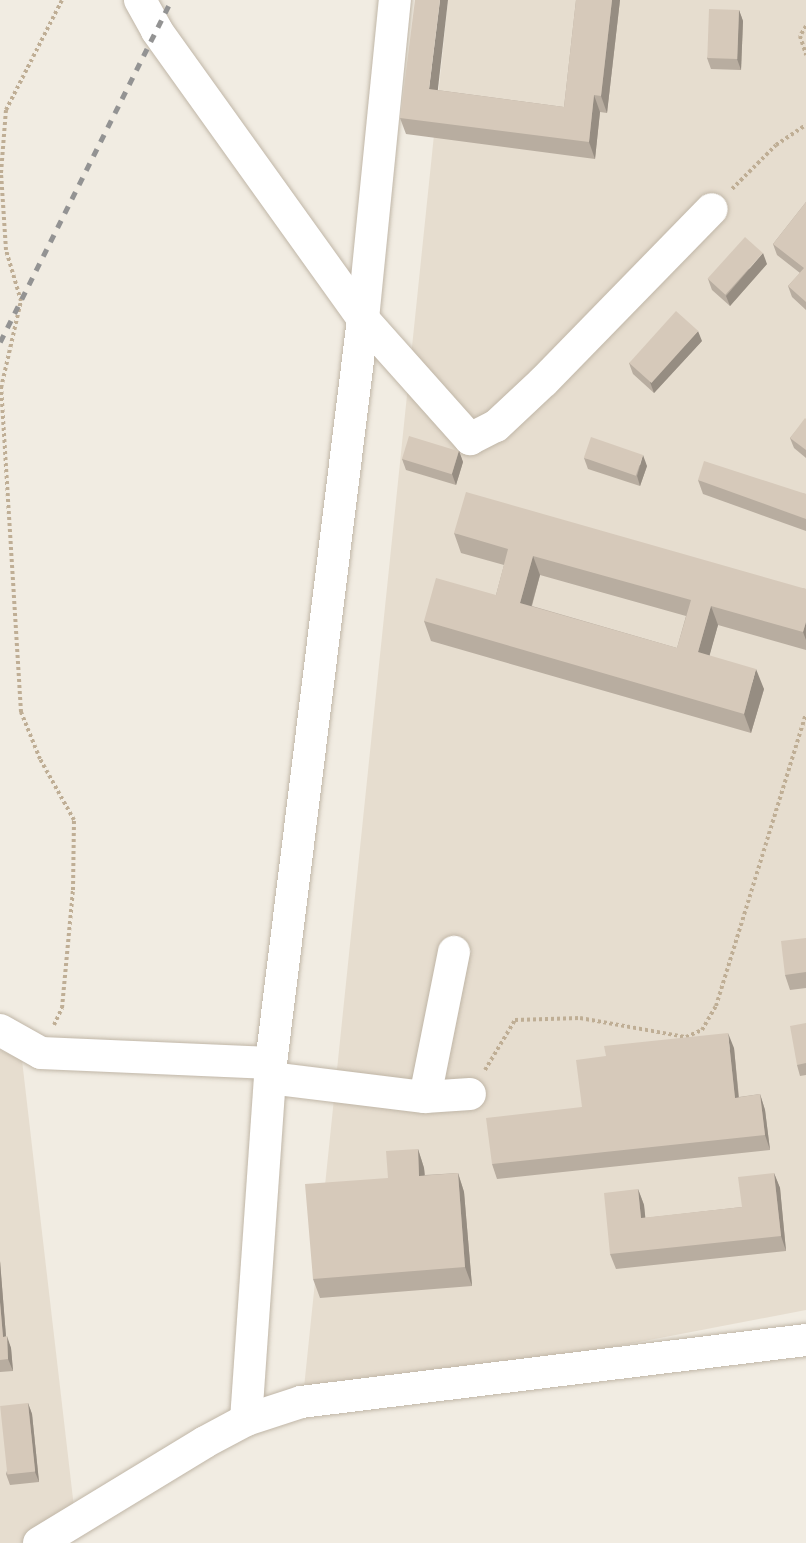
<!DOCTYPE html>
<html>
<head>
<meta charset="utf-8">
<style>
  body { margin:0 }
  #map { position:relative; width:806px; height:1543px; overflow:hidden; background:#f1ece2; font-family:Ubuntu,sans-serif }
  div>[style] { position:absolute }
  .residential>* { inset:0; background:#e6ddcf }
  .path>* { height:4px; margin-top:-2px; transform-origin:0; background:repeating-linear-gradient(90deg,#bfae95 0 3px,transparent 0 6px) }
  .roads { filter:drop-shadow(0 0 2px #c0b6a7) drop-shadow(0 0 2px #c0b6a7) }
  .minor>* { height:32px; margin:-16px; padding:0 16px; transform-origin:16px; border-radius:16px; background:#fff }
  .rail>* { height:4.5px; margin-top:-2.25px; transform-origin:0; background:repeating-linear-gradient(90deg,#939393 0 8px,transparent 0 16px) }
  .wall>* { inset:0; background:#b8ada0 }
  .shaded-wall>* { inset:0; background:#968d82 }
  .building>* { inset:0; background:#d6c9ba; transform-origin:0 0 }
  span { translate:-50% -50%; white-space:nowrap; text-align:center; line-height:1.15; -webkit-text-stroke:5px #fff; paint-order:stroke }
</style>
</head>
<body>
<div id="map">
  <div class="residential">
    <div style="clip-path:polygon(448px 0,806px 0,806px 1310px,302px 1407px)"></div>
    <div style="clip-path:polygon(0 1050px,22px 1060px,75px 1516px,21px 1543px,0 1543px)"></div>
  </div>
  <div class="path">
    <div style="left:806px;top:26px;width:12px;rotate:121deg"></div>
    <div style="left:800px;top:36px;width:20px;rotate:72deg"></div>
    <div style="left:732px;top:189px;width:62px;rotate:-45deg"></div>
    <div style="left:776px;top:145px;width:36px;rotate:-34deg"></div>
    <div style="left:54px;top:1025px;width:19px;rotate:-65deg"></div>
    <div style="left:62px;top:1008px;width:119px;rotate:-84.7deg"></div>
    <div style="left:73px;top:890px;width:70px;rotate:-89.2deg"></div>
    <div style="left:74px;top:820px;width:70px;rotate:-119.1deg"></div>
    <div style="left:40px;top:759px;width:51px;rotate:-112deg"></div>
    <div style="left:21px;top:712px;width:325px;rotate:-93.5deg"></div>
    <div style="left:1px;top:388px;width:89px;rotate:-77.1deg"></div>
    <div style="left:21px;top:301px;width:53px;rotate:-106.4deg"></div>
    <div style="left:6px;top:250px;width:77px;rotate:-93.7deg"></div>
    <div style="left:1px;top:173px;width:63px;rotate:-85.5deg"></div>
    <div style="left:6px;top:110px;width:123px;rotate:-63deg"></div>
    <div style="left:485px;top:1070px;width:58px;rotate:-59deg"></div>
    <div style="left:515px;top:1020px;width:65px;rotate:-1.8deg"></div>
    <div style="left:580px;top:1018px;width:108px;rotate:10.2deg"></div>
    <div style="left:686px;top:1037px;width:17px;rotate:-24deg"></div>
    <div style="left:702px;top:1030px;width:28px;rotate:-60deg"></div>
    <div style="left:716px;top:1006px;width:306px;rotate:-72.9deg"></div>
  </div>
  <div class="roads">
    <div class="minor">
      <div style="left:140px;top:0;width:35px;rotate:61deg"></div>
      <div style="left:157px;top:31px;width:354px;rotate:54.4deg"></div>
      <div style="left:363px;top:319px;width:161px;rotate:48.3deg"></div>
      <div style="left:470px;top:439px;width:29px;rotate:-27deg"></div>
      <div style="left:496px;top:426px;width:66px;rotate:-43.2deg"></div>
      <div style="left:544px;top:381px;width:240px;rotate:-45.7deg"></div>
      <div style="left:0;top:1030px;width:47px;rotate:29.3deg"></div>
      <div style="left:41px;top:1053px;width:230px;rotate:2.5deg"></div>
      <div style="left:270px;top:1078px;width:156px;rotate:7deg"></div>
      <div style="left:425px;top:1097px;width:45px;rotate:-3.8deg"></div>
      <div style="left:425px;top:1097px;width:148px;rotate:-78.7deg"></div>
      <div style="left:246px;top:1420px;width:358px;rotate:-86deg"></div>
      <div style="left:271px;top:1063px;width:750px;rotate:-82.95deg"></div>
      <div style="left:363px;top:319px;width:321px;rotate:-84.3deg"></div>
      <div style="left:39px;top:1543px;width:194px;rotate:-31.3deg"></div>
      <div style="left:205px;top:1442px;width:47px;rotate:-28.2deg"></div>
      <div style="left:246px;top:1420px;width:58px;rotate:-18.1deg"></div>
      <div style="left:301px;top:1402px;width:509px;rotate:-7deg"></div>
    </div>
  </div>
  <div class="rail">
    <div style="left:0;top:342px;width:382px;rotate:-63.4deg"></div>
  </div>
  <div class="wall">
    <div style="clip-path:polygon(576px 0,620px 0,607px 113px,600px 112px,595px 159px,406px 134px,400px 118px,437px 90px,564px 107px)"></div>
    <div style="clip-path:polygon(739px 10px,743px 21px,741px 70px,711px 69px,707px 58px)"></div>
    <div style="clip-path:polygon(806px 202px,806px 310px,792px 297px,788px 286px,800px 273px,777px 255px,773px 244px)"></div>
    <div style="clip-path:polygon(767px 264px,730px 306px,712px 290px,708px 279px)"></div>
    <div style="clip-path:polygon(702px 341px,654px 393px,633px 374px,629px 363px)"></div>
    <div style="clip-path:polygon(806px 419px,806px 458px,794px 448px,790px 438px)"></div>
    <div style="clip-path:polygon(459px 451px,463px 462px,456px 485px,406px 470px,402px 459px)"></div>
    <div style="clip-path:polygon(584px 458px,647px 466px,640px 486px,588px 469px)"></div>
    <div style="clip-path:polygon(698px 480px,806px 494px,806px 531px,703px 494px)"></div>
    <div style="clip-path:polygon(evenodd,454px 533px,806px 589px,806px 650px,718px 625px,709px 656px,764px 689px,751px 733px,431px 641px,424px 621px,496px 595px,504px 565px,461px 553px,454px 533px,540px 575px,686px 616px,677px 648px,532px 606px,540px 575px)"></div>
    <div style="clip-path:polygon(806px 938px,806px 988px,790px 990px,785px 975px)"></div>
    <div style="clip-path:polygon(806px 1023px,806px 1075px,800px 1076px,797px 1065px)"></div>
    <div style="clip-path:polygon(734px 1048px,739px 1097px,760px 1094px,765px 1110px,770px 1150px,497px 1179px,492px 1164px,582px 1107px)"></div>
    <div style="clip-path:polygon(418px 1149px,424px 1168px,425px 1175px,458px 1173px,464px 1192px,472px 1286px,320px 1298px,313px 1279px,388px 1178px)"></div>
    <div style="clip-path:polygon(774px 1173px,780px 1188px,786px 1251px,616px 1269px,610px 1254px,638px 1189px,644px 1205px,645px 1218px,742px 1207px)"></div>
    <div style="clip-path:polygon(0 1261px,6px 1337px,11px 1348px,13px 1371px,0 1372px)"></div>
    <div style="clip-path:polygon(28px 1403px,32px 1414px,39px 1482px,10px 1485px,6px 1474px)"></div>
  </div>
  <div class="shaded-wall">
    <div style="clip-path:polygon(440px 0,448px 0,436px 106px,429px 89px)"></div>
    <div style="clip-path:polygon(612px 0,620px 0,607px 113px,601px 96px)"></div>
    <div style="clip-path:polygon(739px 10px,743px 21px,741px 70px,737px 59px)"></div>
    <div style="clip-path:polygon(594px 95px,600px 112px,595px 159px,589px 142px)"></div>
    <div style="clip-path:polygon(763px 253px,767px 264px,730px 306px,726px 296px)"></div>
    <div style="clip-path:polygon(698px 331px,702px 341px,654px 393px,650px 382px)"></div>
    <div style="clip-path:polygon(459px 451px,463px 462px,456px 485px,452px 474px)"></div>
    <div style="clip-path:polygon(643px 455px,647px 466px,640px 486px,637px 476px)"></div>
    <div style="clip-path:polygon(533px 556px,540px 575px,527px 622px,520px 603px)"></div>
    <div style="clip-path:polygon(711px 606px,718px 625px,705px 672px,698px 652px)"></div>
    <div style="clip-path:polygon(806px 622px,806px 640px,803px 632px)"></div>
    <div style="clip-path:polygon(756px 669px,764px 689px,751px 733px,744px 714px)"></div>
    <div style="clip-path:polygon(728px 1033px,734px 1048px,740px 1113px,735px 1098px)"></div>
    <div style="clip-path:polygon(760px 1094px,765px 1110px,770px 1150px,765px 1135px)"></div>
    <div style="clip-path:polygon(418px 1149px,424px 1168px,426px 1195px,419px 1176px)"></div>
    <div style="clip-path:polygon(458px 1173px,464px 1192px,472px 1286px,465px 1267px)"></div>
    <div style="clip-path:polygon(774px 1173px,780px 1188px,786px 1251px,781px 1236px)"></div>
    <div style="clip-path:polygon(638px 1189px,644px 1205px,647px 1233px,641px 1218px)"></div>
    <div style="clip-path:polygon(0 1261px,7px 1349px,3px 1337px,0 1302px)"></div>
    <div style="clip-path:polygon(7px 1336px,11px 1348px,13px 1371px,8px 1359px)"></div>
    <div style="clip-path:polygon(28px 1403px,32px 1414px,39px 1482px,35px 1472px)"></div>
  </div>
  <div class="building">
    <div style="clip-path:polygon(415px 0,440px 0,429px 89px,564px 107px,576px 0,612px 0,601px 96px,594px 95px,589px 142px,400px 118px)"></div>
    <div style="left:709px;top:9px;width:30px;height:49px;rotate:2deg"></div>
    <div style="clip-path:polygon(806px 202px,806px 302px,788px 286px,804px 268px,773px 244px)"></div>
    <div style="left:745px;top:237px;width:24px;height:56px;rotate:42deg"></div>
    <div style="left:676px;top:311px;width:30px;height:70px;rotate:42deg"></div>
    <div style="clip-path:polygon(805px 418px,806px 419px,806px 450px,790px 438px)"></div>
    <div style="left:409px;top:436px;width:52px;height:24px;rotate:17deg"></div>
    <div style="left:591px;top:437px;width:55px;height:22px;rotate:19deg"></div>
    <div style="clip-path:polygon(704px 461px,806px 494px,806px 519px,698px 480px)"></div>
    <div style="clip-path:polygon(evenodd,466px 492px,806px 589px,806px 622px,803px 632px,711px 606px,698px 652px,756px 669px,744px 714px,424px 621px,436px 578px,496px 595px,508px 549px,454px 533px,466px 492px,533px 556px,691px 600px,677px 648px,520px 603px,533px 556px)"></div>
    <div style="clip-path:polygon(806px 938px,806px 972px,785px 975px,781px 941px)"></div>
    <div style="clip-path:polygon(806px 1023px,806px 1063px,797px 1065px,790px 1026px)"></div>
    <div style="clip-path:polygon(728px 1033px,735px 1098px,760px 1094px,765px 1135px,492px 1164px,486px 1118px,582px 1107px,576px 1060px,606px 1056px,604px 1046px)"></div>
    <div style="clip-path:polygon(418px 1149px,419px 1176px,458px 1173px,465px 1267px,313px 1279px,305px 1184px,388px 1178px,386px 1151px)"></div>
    <div style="clip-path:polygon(774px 1173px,781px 1236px,610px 1254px,604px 1193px,638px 1189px,641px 1218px,742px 1207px,738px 1177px)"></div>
    <div style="clip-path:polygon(0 1302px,3px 1337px,7px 1336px,8px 1359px,0 1360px)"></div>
    <div style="left:28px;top:1403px;width:69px;height:28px;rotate:84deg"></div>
  </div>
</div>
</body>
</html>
